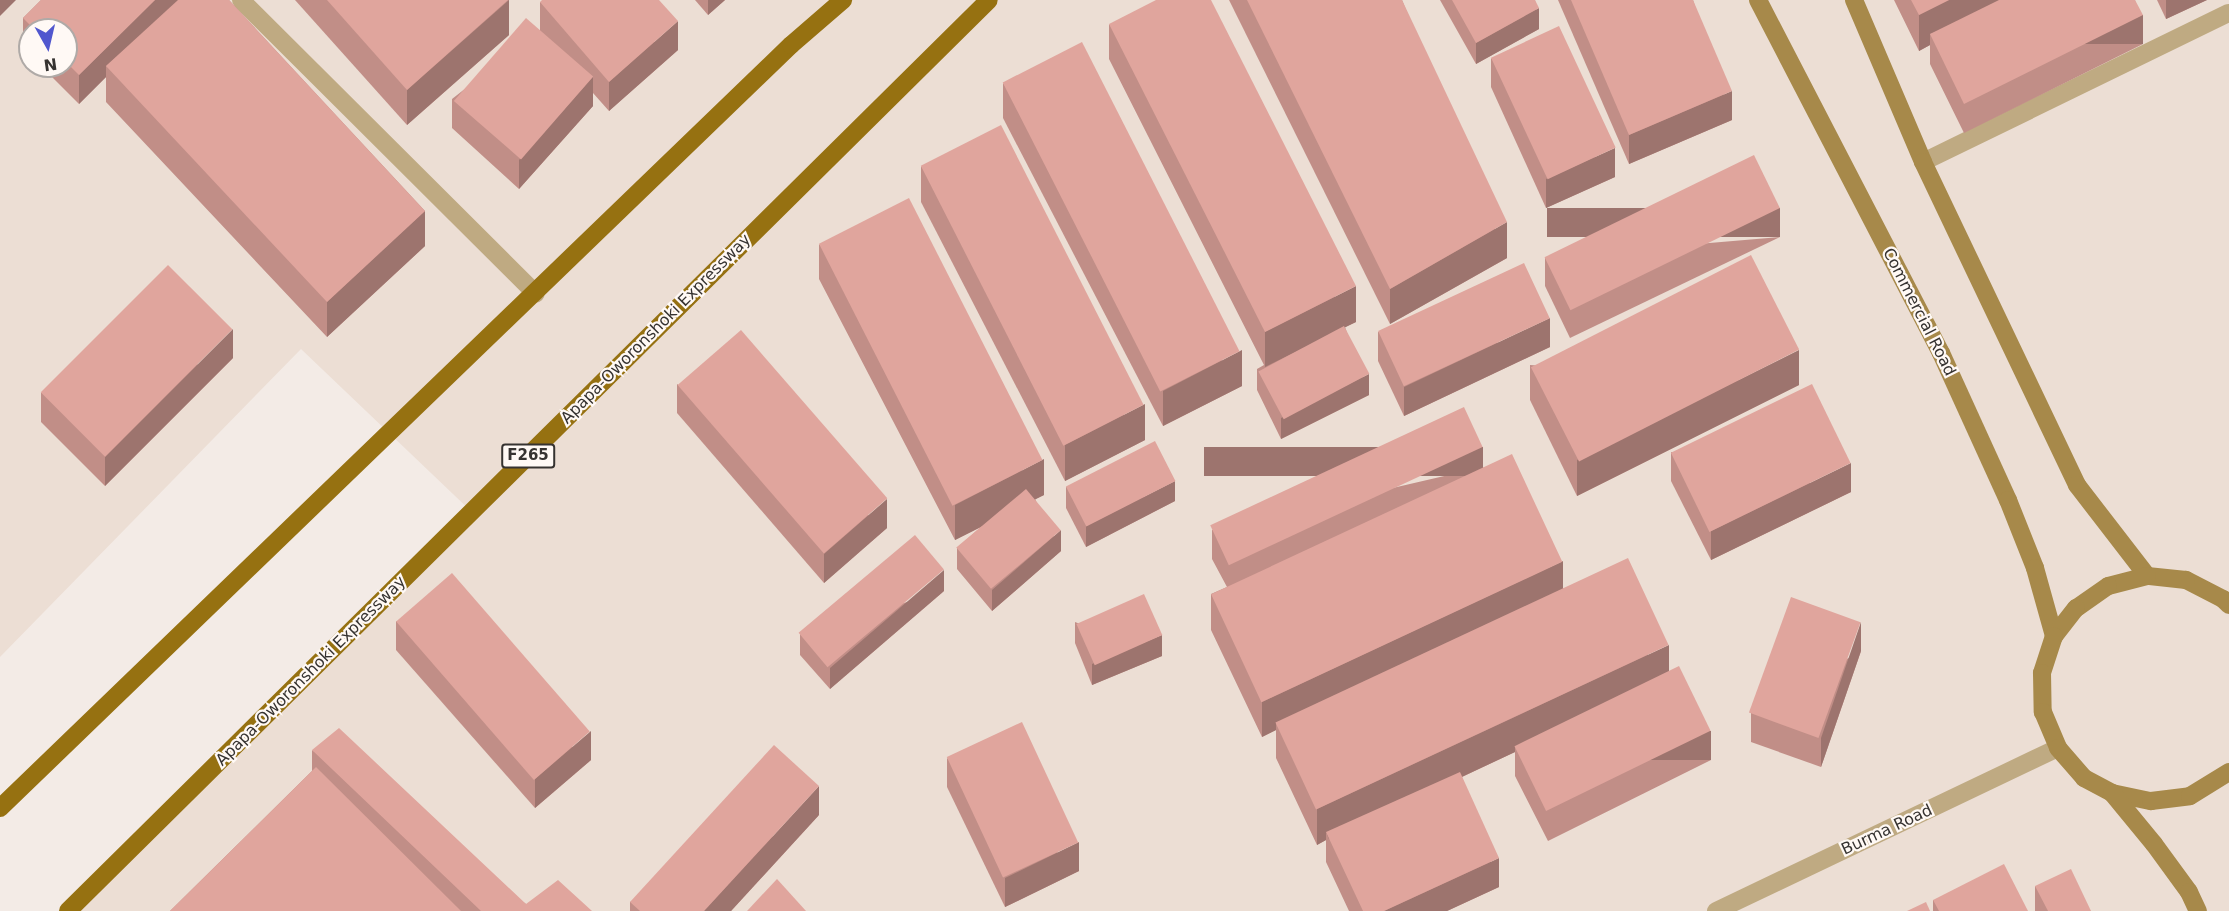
<!DOCTYPE html>
<html>
<head>
<meta charset="utf-8">
<style>
  body { margin:0 }
  #map { position:relative; width:2229px; height:911px; overflow:hidden; background:#f3ebe6; font-family:"DejaVu Sans",sans-serif }
  div>[style] { position:absolute }
  .built>* { inset:0; background:#ecded4 }
  .lane>* { height:18px; margin:-9px; padding:0 9px; transform-origin:9px; border-radius:9px; background:#bfaa82 }
  .street>* { height:18px; margin:-9px; padding:0 9px; transform-origin:9px; border-radius:9px; background:#bfaa82 }
  .secondary>* { height:18px; margin:-9px; padding:0 9px; transform-origin:9px; border-radius:9px; background:#a7894a }
  .primary>* { height:18px; margin:-9px; padding:0 9px; transform-origin:9px; border-radius:9px; background:#967111 }
  .wall>* { inset:0; background:#c18e87 }
  .shaded-wall>* { inset:0; background:#9d746e; transform-origin:0 0 }
  .building>* { inset:0; background:#e0a59d; transform-origin:0 0 }
  span { translate:-50% -50%; white-space:nowrap; text-align:center; line-height:1.15; -webkit-text-stroke:4.5px #fff9f5; paint-order:stroke }
  .shield-label span { padding:2px 4px; background:#fff9f5; border:2px solid; border-radius:4px; -webkit-text-stroke-width:0 }
  .shield-label { font-size:15px; color:#363331; font-weight:700 }
  .street-label { font-size:16px; color:#363331 }
  .north { position:absolute; left:18px; top:18px; width:60px; height:60px; box-sizing:border-box; background:#fff9f5; border:2px solid #afaaa7; border-radius:50%; rotate:172deg; font-size:16px; font-weight:700; line-height:24px; text-align:center; color:#363331 }
  .north::after { content:''; display:block; margin:auto; width:21px; height:27px; background:#5157ce; clip-path:polygon(50% 0,100% 100%,50% 72%,0 100%) }
</style>
</head>
<body>
<div id="map">
  <div class="built">
    <div style="clip-path:polygon(evenodd,0 0,2229px 0,2229px 911px,72px 911px,475px 515px,301px 349px,0 657px,0 0,30px 30px,66px 30px,66px 66px,30px 66px,30px 30px)"></div>
  </div>
  <div class="lane">
    <div style="left:241px;top:0;width:416px;rotate:44.9deg"></div>
    <div style="left:1923px;top:162px;width:340px;rotate:-26deg"></div>
  </div>
  <div class="street">
    <div style="left:1716px;top:911px;width:379px;rotate:-25.5deg"></div>
  </div>
  <div class="secondary">
    <div style="left:1758px;top:0;width:398px;rotate:62.6deg"></div>
    <div style="left:1941px;top:353px;width:162px;rotate:65.5deg"></div>
    <div style="left:2008px;top:500px;width:73px;rotate:68.3deg"></div>
    <div style="left:2035px;top:568px;width:71px;rotate:74.4deg"></div>
    <div style="left:1854px;top:0;width:176px;rotate:66.9deg"></div>
    <div style="left:1923px;top:162px;width:358px;rotate:64.5deg"></div>
    <div style="left:2077px;top:485px;width:115px;rotate:52.4deg"></div>
    <div style="left:2229px;top:605px;width:8px;rotate:-135deg"></div>
    <div style="left:2223px;top:599px;width:42px;rotate:-152.8deg"></div>
    <div style="left:2186px;top:580px;width:39px;rotate:-174deg"></div>
    <div style="left:2147px;top:576px;width:40px;rotate:165.6deg"></div>
    <div style="left:2108px;top:586px;width:39px;rotate:145deg"></div>
    <div style="left:2076px;top:608px;width:36px;rotate:128deg"></div>
    <div style="left:2054px;top:636px;width:39px;rotate:108deg"></div>
    <div style="left:2042px;top:673px;width:39px;rotate:89deg"></div>
    <div style="left:2043px;top:712px;width:39px;rotate:67deg"></div>
    <div style="left:2058px;top:748px;width:40px;rotate:49deg"></div>
    <div style="left:2084px;top:778px;width:32px;rotate:28deg"></div>
    <div style="left:2112px;top:793px;width:40px;rotate:12deg"></div>
    <div style="left:2151px;top:801px;width:39px;rotate:-7deg"></div>
    <div style="left:2190px;top:796px;width:46px;rotate:-31.6deg"></div>
    <div style="left:2112px;top:793px;width:66px;rotate:50.5deg"></div>
    <div style="left:2154px;top:844px;width:59px;rotate:53.9deg"></div>
    <div style="left:2189px;top:892px;width:21px;rotate:65deg"></div>
  </div>
  <div class="primary">
    <div style="left:0;top:808px;width:1099px;rotate:-43.97deg"></div>
    <div style="left:791px;top:45px;width:69px;rotate:-40.9deg"></div>
    <div style="left:68px;top:911px;width:1295px;rotate:-44.69deg"></div>
  </div>
  <div class="wall">
    <div style="clip-path:polygon(41px 0,229px 0,425px 211px,425px 246px,327px 337px,106px 102px,106px 77px,79px 104px,41px 66px,66px 66px,66px 30px,30px 30px,30px 54px,23px 47px,23px 18px)"></div>
    <div style="clip-path:polygon(295px 0,509px 0,509px 35px,407px 125px)"></div>
    <div style="clip-path:polygon(695px 0,725px 0,708px 15px)"></div>
    <div style="clip-path:polygon(1229px 0,1402px 0,1507px 258px,1390px 324px)"></div>
    <div style="clip-path:polygon(1440px 0,1535px 0,1539px 29px,1476px 64px)"></div>
    <div style="clip-path:polygon(1558px 0,1693px 0,1732px 120px,1629px 164px)"></div>
    <div style="clip-path:polygon(1894px 0,2135px 0,2143px 44px,1964px 133px,1930px 64px,1930px 45px,1919px 51px)"></div>
    <div style="clip-path:polygon(2157px 0,2207px 0,2166px 19px)"></div>
    <div style="clip-path:polygon(540px 2px,678px 50px,609px 111px,593px 93px,593px 106px,519px 189px,452px 128px,452px 99px,540px 30px)"></div>
    <div style="clip-path:polygon(1109px 24px,1356px 322px,1345px 327px,1369px 395px,1281px 439px,1257px 390px,1257px 369px,1264px 365px,1109px 59px)"></div>
    <div style="clip-path:polygon(1491px 58px,1615px 177px,1546px 208px,1491px 87px)"></div>
    <div style="clip-path:polygon(1003px 83px,1242px 386px,1163px 426px,1003px 118px)"></div>
    <div style="clip-path:polygon(921px 166px,1145px 440px,1065px 481px,921px 202px)"></div>
    <div style="clip-path:polygon(1780px 237px,1570px 338px,1545px 286px,1545px 257px)"></div>
    <div style="clip-path:polygon(819px 244px,1044px 495px,1035px 499px,1061px 551px,992px 611px,957px 569px,957px 548px,981px 527px,955px 540px,819px 279px)"></div>
    <div style="clip-path:polygon(1378px 332px,1550px 347px,1404px 416px,1378px 361px)"></div>
    <div style="clip-path:polygon(233px 358px,105px 486px,41px 422px,41px 393px)"></div>
    <div style="clip-path:polygon(1530px 365px,1799px 385px,1577px 496px,1530px 400px)"></div>
    <div style="clip-path:polygon(677px 384px,887px 528px,824px 583px,677px 413px)"></div>
    <div style="clip-path:polygon(1671px 452px,1851px 492px,1711px 560px,1671px 481px)"></div>
    <div style="clip-path:polygon(1483px 467px,1563px 588px,1669px 671px,1711px 760px,1548px 841px,1515px 776px,1515px 752px,1462px 777px,1499px 887px,1447px 911px,1349px 911px,1326px 862px,1326px 840px,1317px 845px,1276px 758px,1276px 730px,1262px 737px,1211px 630px,1211px 594px,1227px 587px,1212px 559px,1212px 530px)"></div>
    <div style="clip-path:polygon(1066px 487px,1175px 501px,1086px 547px,1066px 508px)"></div>
    <div style="clip-path:polygon(944px 591px,830px 689px,800px 655px,800px 634px)"></div>
    <div style="clip-path:polygon(396px 621px,591px 760px,535px 808px,396px 650px)"></div>
    <div style="clip-path:polygon(1075px 622px,1162px 656px,1092px 685px,1075px 643px)"></div>
    <div style="clip-path:polygon(1861px 651px,1821px 767px,1751px 742px,1751px 713px)"></div>
    <div style="clip-path:polygon(312px 750px,526px 904px,592px 911px,170px 911px,312px 771px)"></div>
    <div style="clip-path:polygon(947px 758px,1079px 871px,1005px 907px,947px 787px)"></div>
    <div style="clip-path:polygon(819px 815px,731px 911px,630px 911px,630px 902px)"></div>
    <div style="clip-path:polygon(2035px 886px,2091px 911px,2035px 911px)"></div>
    <div style="clip-path:polygon(1933px 900px,2028px 911px,1933px 911px)"></div>
  </div>
  <div class="shaded-wall">
    <div style="clip-path:polygon(0 0,16px 0,0 16px)"></div>
    <div style="clip-path:polygon(155px 0,180px 0,106px 66px,106px 77px,79px 104px,79px 75px)"></div>
    <div style="clip-path:polygon(509px 0,509px 35px,407px 125px,407px 90px)"></div>
    <div style="clip-path:polygon(708px 0,725px 0,708px 15px)"></div>
    <div style="clip-path:polygon(1949px 0,2020px 0,1930px 34px,1930px 45px,1919px 51px,1919px 15px)"></div>
    <div style="clip-path:polygon(2166px 0,2207px 0,2166px 19px)"></div>
    <div style="clip-path:polygon(1539px 8px,1539px 29px,1476px 64px,1476px 43px)"></div>
    <div style="left:2143px;top:15px;width:29px;height:200px;rotate:90deg"></div>
    <div style="clip-path:polygon(678px 21px,678px 50px,609px 111px,609px 82px)"></div>
    <div style="clip-path:polygon(593px 77px,593px 106px,519px 189px,519px 160px)"></div>
    <div style="clip-path:polygon(1732px 91px,1732px 120px,1629px 164px,1629px 135px)"></div>
    <div style="clip-path:polygon(1615px 148px,1615px 177px,1546px 208px,1546px 179px)"></div>
    <div style="left:1780px;top:208px;width:29px;height:233px;rotate:90deg"></div>
    <div style="clip-path:polygon(425px 211px,425px 246px,327px 337px,327px 302px)"></div>
    <div style="clip-path:polygon(1507px 222px,1507px 258px,1390px 324px,1390px 289px)"></div>
    <div style="clip-path:polygon(1356px 286px,1356px 322px,1265px 367px,1265px 332px)"></div>
    <div style="clip-path:polygon(1550px 318px,1550px 347px,1404px 416px,1404px 387px)"></div>
    <div style="clip-path:polygon(233px 329px,233px 358px,105px 486px,105px 457px)"></div>
    <div style="clip-path:polygon(1242px 350px,1242px 386px,1163px 426px,1163px 391px)"></div>
    <div style="clip-path:polygon(1799px 350px,1799px 385px,1577px 496px,1577px 460px)"></div>
    <div style="clip-path:polygon(1369px 374px,1369px 395px,1281px 439px,1281px 418px)"></div>
    <div style="clip-path:polygon(1145px 404px,1145px 440px,1065px 481px,1065px 445px)"></div>
    <div style="left:1483px;top:447px;width:29px;height:279px;rotate:90deg"></div>
    <div style="clip-path:polygon(1044px 459px,1044px 495px,955px 540px,955px 505px)"></div>
    <div style="clip-path:polygon(1851px 463px,1851px 492px,1711px 560px,1711px 531px)"></div>
    <div style="clip-path:polygon(1175px 481px,1175px 501px,1086px 547px,1086px 526px)"></div>
    <div style="clip-path:polygon(887px 499px,887px 528px,824px 583px,824px 554px)"></div>
    <div style="clip-path:polygon(1061px 530px,1061px 551px,992px 611px,992px 590px)"></div>
    <div style="clip-path:polygon(1563px 561px,1563px 596px,1276px 723px,1276px 730px,1262px 737px,1262px 702px)"></div>
    <div style="clip-path:polygon(944px 570px,944px 591px,830px 689px,830px 668px)"></div>
    <div style="clip-path:polygon(1861px 622px,1861px 651px,1821px 767px,1821px 738px)"></div>
    <div style="clip-path:polygon(1162px 635px,1162px 656px,1092px 685px,1092px 664px)"></div>
    <div style="clip-path:polygon(1669px 645px,1669px 680px,1515px 747px,1515px 752px,1329px 839px,1326px 832px,1326px 840px,1317px 845px,1317px 809px)"></div>
    <div style="clip-path:polygon(591px 731px,591px 760px,535px 808px,535px 779px)"></div>
    <div style="left:1711px;top:731px;width:29px;height:182px;rotate:90deg"></div>
    <div style="clip-path:polygon(819px 786px,819px 815px,731px 911px,704px 911px)"></div>
    <div style="clip-path:polygon(1079px 842px,1079px 871px,1005px 907px,1005px 878px)"></div>
    <div style="clip-path:polygon(1499px 858px,1499px 887px,1447px 911px,1384px 911px)"></div>
  </div>
  <div class="building">
    <div style="clip-path:polygon(41px 0,155px 0,79px 75px,66px 62px,66px 30px,35px 30px,23px 18px)"></div>
    <div style="clip-path:polygon(178px 0,229px 0,425px 211px,327px 302px,106px 66px)"></div>
    <div style="clip-path:polygon(327px 0,508px 0,407px 90px)"></div>
    <div style="clip-path:polygon(542px 0,659px 0,678px 21px,609px 82px,540px 2px)"></div>
    <div style="clip-path:polygon(1156px 0,1211px 0,1356px 286px,1265px 332px,1109px 24px)"></div>
    <div style="clip-path:polygon(1247px 0,1402px 0,1507px 222px,1390px 289px)"></div>
    <div style="clip-path:polygon(1452px 0,1535px 0,1539px 8px,1476px 43px)"></div>
    <div style="clip-path:polygon(1571px 0,1693px 0,1732px 91px,1629px 135px)"></div>
    <div style="clip-path:polygon(1911px 0,1949px 0,1919px 15px)"></div>
    <div style="clip-path:polygon(1999px 0,2135px 0,2143px 15px,1964px 104px,1930px 34px)"></div>
    <div style="left:526px;top:18px;width:89px;height:110px;rotate:41deg"></div>
    <div style="left:1559px;top:26px;width:134px;height:75px;rotate:65deg"></div>
    <div style="left:1082px;top:42px;width:347px;height:89px;rotate:63deg"></div>
    <div style="left:1001px;top:125px;width:314px;height:90px;rotate:63deg"></div>
    <div style="left:1754px;top:155px;width:59px;height:233px;rotate:64deg"></div>
    <div style="left:909px;top:198px;width:294px;height:101px;rotate:63deg"></div>
    <div style="left:1751px;top:255px;width:106px;height:247px;rotate:63deg"></div>
    <div style="left:1524px;top:263px;width:61px;height:161px;rotate:65deg"></div>
    <div style="left:168px;top:265px;width:91px;height:180px;rotate:45deg"></div>
    <div style="left:1344px;top:326px;width:54px;height:97px;rotate:62deg"></div>
    <div style="left:741px;top:330px;width:223px;height:84px;rotate:49deg"></div>
    <div style="left:1812px;top:384px;width:88px;height:157px;rotate:64deg"></div>
    <div style="left:1464px;top:407px;width:44px;height:280px;rotate:65deg"></div>
    <div style="left:1155px;top:441px;width:45px;height:100px;rotate:63deg"></div>
    <div style="left:1512px;top:454px;width:119px;height:332px;rotate:65deg"></div>
    <div style="left:1026px;top:489px;width:54px;height:91px;rotate:50deg"></div>
    <div style="left:915px;top:535px;width:45px;height:152px;rotate:50deg"></div>
    <div style="left:1628px;top:558px;width:96px;height:389px;rotate:65deg"></div>
    <div style="left:452px;top:573px;width:210px;height:74px;rotate:49deg"></div>
    <div style="left:1144px;top:594px;width:45px;height:74px;rotate:66deg"></div>
    <div style="left:1791px;top:597px;width:74px;height:123px;rotate:20deg"></div>
    <div style="left:1679px;top:666px;width:72px;height:183px;rotate:64deg"></div>
    <div style="left:1022px;top:722px;width:133px;height:83px;rotate:65deg"></div>
    <div style="clip-path:polygon(339px 728px,526px 904px,558px 880px,592px 911px,481px 911px,312px 750px)"></div>
    <div style="clip-path:polygon(774px 745px,819px 786px,704px 911px,640px 911px,630px 902px)"></div>
    <div style="clip-path:polygon(316px 767px,461px 911px,170px 911px)"></div>
    <div style="clip-path:polygon(1460px 772px,1499px 858px,1384px 911px,1363px 911px,1326px 832px)"></div>
    <div style="clip-path:polygon(2004px 864px,2028px 911px,1939px 911px,1933px 900px)"></div>
    <div style="clip-path:polygon(2071px 869px,2091px 911px,2048px 911px,2035px 886px)"></div>
    <div style="clip-path:polygon(777px 879px,806px 911px,747px 911px)"></div>
    <div style="clip-path:polygon(1926px 902px,1930px 911px,1907px 911px)"></div>
  </div>
  <div class="shield-label">
    <span style="left:528px;top:456px">F265</span>
  </div>
  <div class="street-label">
    <span style="left:1919px;top:312px;rotate:63deg">Commercial Road</span>
    <span style="left:656px;top:329px;rotate:-45deg">Apapa-Oworonshoki Expressway</span>
    <span style="left:311px;top:671px;rotate:-45deg">Apapa-Oworonshoki Expressway</span>
    <span style="left:1887px;top:830px;rotate:-25deg">Burma Road</span>
  </div>
  <div class="north">N</div>
</div>
</body>
</html>
